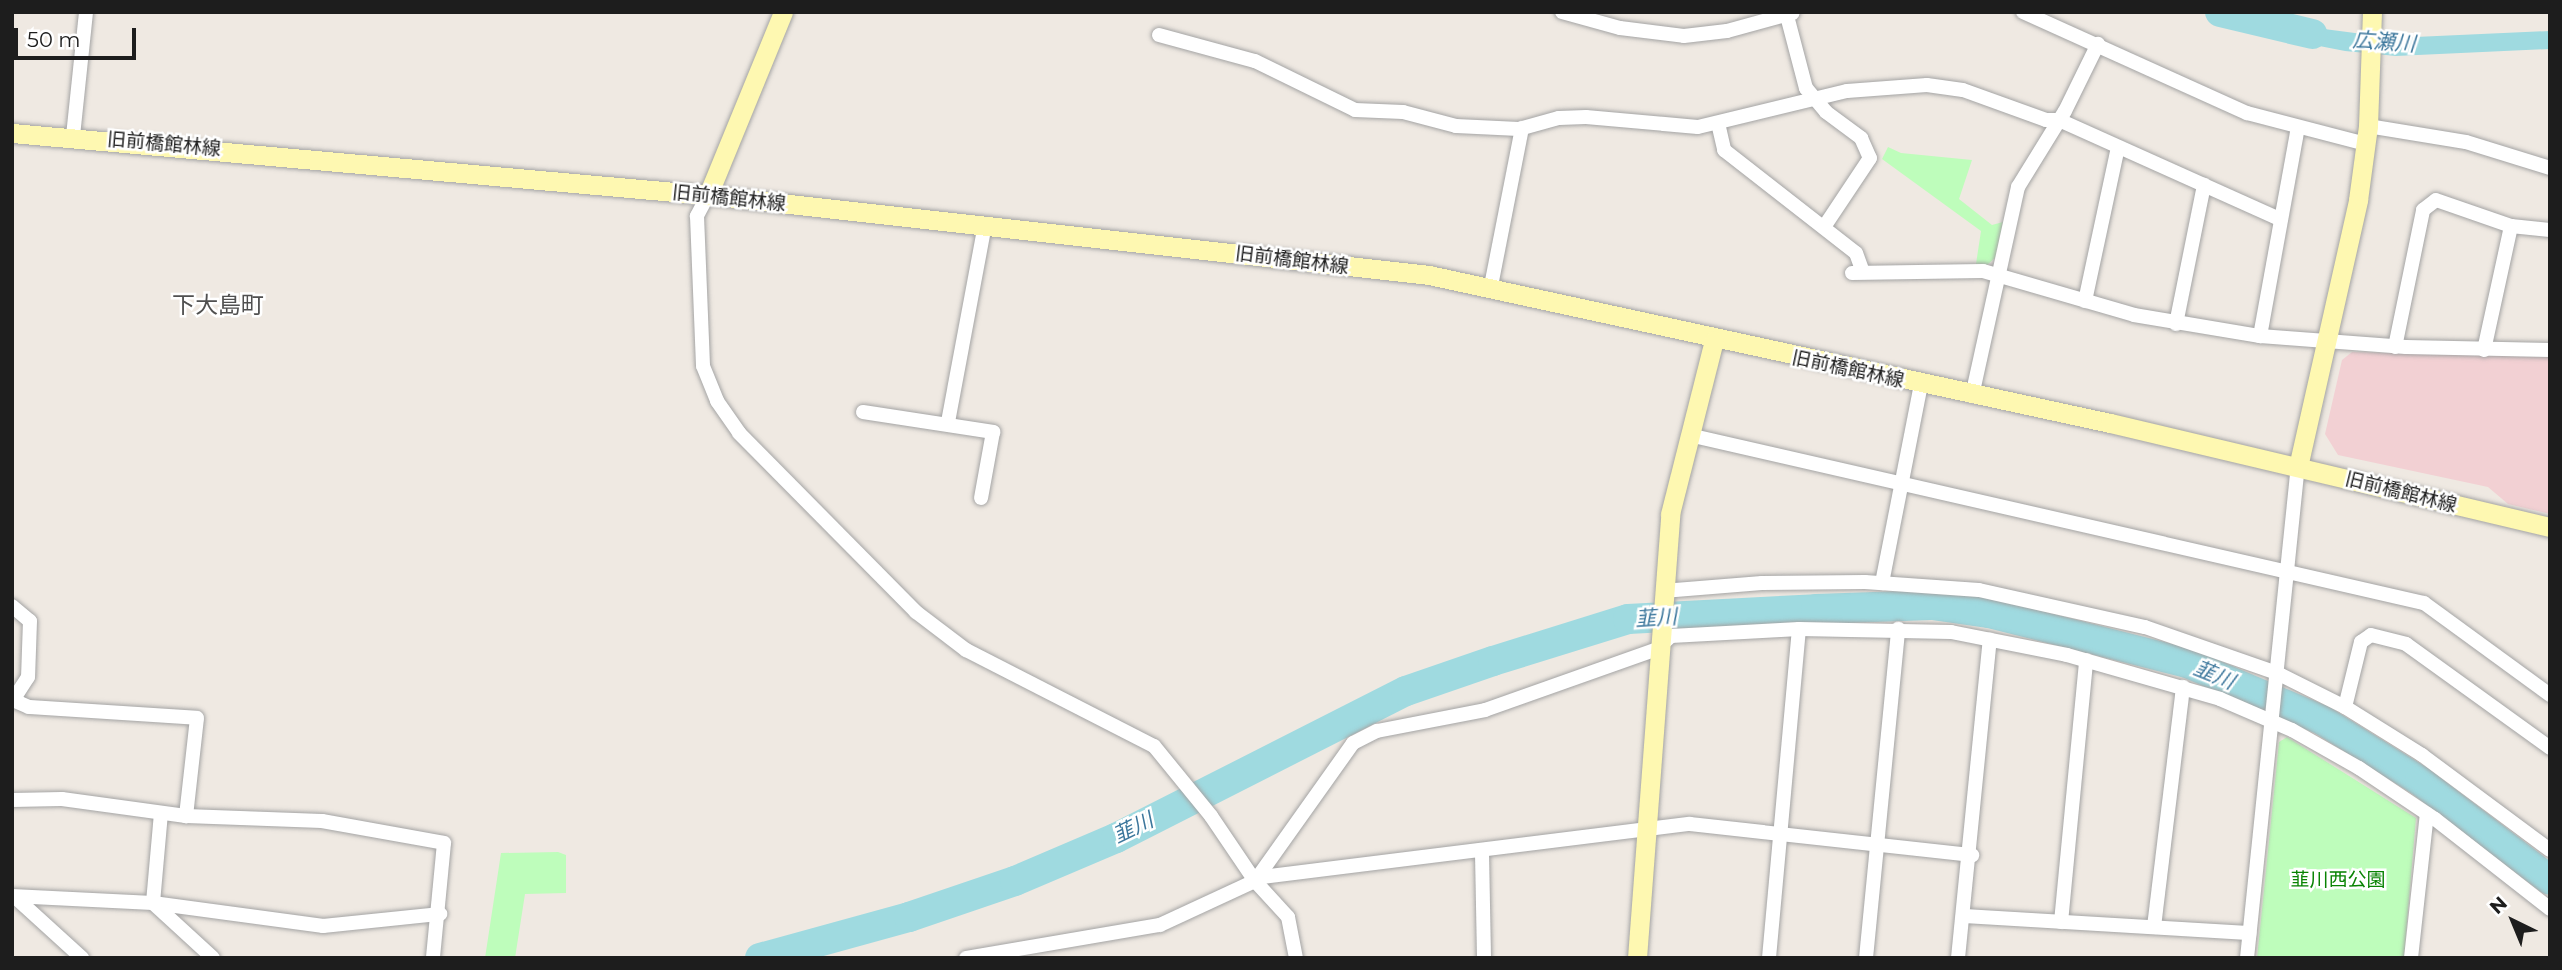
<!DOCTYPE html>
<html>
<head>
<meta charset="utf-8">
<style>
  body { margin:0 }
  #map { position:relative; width:2562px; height:970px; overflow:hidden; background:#efe9e2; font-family:Montserrat,"Noto Sans JP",sans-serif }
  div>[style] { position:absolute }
  .commercial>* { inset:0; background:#f2d0d3 }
  .park>* { inset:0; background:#befdbb }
  .water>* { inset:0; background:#9fdae0 }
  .river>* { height:30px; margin:-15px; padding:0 15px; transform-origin:15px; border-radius:15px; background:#9fdae0 }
  .roads { filter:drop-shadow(0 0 2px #a4a4a4) drop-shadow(0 0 2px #a4a4a4) }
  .street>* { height:14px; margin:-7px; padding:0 7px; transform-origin:7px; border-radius:7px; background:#fff }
  .secondary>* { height:19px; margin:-9.5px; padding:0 9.5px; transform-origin:9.5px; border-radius:9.5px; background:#fef8b1 }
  span { translate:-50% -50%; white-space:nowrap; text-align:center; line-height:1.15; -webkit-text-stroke:5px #fff; paint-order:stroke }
  .street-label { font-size:19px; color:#1d1d1d }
  .park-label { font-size:19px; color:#098303 }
  .water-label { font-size:21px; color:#3c779c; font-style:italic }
  .quarter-label { font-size:23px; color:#505050 }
  .frame { position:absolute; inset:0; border:14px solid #1d1d1d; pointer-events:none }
  .north { position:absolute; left:2478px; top:886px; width:70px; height:70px; -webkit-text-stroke:5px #fff; paint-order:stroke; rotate:317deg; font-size:19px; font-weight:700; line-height:28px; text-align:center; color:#1d1d1d }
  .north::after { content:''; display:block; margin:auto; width:24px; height:32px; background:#1d1d1d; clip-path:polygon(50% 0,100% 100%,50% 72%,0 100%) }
  .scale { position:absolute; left:14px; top:28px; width:122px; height:32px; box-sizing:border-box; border:4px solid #1d1d1d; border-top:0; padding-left:9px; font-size:21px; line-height:24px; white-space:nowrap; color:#1d1d1d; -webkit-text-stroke:5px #fff; paint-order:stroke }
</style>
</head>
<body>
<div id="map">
  <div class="commercial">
    <div style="clip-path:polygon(2352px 352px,2550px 357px,2550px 514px,2508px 504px,2488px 487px,2338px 455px,2325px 434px,2342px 360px)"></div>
  </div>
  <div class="park">
    <div style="clip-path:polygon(1888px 147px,1901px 153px,1972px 160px,1959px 199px,1992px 225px,2003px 222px,1996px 257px,1986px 266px,1976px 264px,1981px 231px,1882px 159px)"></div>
    <div style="clip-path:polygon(2287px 737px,2416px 818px,2404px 958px,2257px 958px,2279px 742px)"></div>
    <div style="clip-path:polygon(558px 852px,566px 855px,566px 893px,525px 894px,515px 958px,485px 958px,501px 853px)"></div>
  </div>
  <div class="water">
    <div style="clip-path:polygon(2279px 23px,2393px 38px,2550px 31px,2550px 49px,2396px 56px,2345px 51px,2278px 38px,2268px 30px)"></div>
  </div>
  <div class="river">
    <div style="left:2220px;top:12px;width:95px;rotate:13.4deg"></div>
    <div style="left:760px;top:958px;width:155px;rotate:-15.4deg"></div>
    <div style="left:909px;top:917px;width:112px;rotate:-18.8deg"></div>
    <div style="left:1015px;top:881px;width:110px;rotate:-23.1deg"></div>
    <div style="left:1116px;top:838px;width:325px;rotate:-26.9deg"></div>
    <div style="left:1406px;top:691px;width:92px;rotate:-19deg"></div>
    <div style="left:1493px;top:661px;width:141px;rotate:-17.3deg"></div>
    <div style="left:1628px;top:619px;width:188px;rotate:-3deg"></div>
    <div style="left:1816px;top:609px;width:116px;rotate:-2deg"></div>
    <div style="left:1932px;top:605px;width:58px;rotate:8deg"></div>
    <div style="left:1989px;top:613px;width:204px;rotate:14.2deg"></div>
    <div style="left:2187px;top:663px;width:147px;rotate:22.9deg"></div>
    <div style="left:2322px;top:720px;width:115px;rotate:31.9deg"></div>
    <div style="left:2420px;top:781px;width:163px;rotate:37.3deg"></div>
  </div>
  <div class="roads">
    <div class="street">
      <div style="left:1562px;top:12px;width:60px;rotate:15.4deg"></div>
      <div style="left:1620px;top:28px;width:64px;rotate:7.1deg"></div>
      <div style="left:1684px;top:36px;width:43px;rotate:-6.6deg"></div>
      <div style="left:1727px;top:31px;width:68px;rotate:-15.3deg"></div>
      <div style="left:1786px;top:12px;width:79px;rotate:75.3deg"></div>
      <div style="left:1806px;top:88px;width:31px;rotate:50deg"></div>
      <div style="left:1826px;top:112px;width:44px;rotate:36.6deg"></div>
      <div style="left:1861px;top:138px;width:22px;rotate:66deg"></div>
      <div style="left:1870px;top:158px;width:83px;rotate:123.7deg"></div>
      <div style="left:2023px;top:12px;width:246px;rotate:24.3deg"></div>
      <div style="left:2247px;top:113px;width:123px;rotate:14.6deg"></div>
      <div style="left:1159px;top:35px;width:99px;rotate:15.2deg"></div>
      <div style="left:1255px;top:61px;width:111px;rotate:26.1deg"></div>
      <div style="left:1355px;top:110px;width:48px;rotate:2.4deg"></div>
      <div style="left:1403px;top:112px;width:55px;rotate:14.8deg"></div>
      <div style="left:1456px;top:126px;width:63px;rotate:2.7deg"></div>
      <div style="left:1519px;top:129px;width:41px;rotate:-15.4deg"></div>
      <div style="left:1559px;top:118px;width:27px;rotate:-2deg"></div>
      <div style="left:1586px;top:117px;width:112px;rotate:5.1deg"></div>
      <div style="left:1698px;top:127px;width:153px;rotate:-13.6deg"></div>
      <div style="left:1847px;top:91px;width:80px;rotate:-4.3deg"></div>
      <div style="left:1927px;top:85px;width:36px;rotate:8deg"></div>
      <div style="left:1963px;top:90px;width:88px;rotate:19.9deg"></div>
      <div style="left:2046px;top:120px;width:13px"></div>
      <div style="left:2059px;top:120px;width:243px;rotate:24.2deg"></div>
      <div style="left:1718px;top:123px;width:28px;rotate:77deg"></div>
      <div style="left:1724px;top:150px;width:167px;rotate:38deg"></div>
      <div style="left:1856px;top:253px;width:20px;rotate:70deg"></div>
      <div style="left:2368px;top:126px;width:99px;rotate:9.3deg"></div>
      <div style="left:2466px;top:142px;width:88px;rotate:17.2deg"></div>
      <div style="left:73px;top:136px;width:125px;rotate:-84deg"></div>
      <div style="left:708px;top:195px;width:24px;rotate:118deg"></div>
      <div style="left:697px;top:216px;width:150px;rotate:87.7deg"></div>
      <div style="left:703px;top:366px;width:38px;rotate:68deg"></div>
      <div style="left:717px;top:401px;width:39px;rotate:55deg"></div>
      <div style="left:739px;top:433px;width:252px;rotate:45.3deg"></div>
      <div style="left:916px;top:612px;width:63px;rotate:37.2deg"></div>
      <div style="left:966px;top:650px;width:211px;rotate:27.1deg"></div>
      <div style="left:1154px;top:746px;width:90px;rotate:50.8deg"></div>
      <div style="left:1211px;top:816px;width:78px;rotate:55.9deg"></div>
      <div style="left:1255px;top:881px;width:49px;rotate:47.5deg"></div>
      <div style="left:1288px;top:917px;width:42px;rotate:79deg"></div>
      <div style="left:1852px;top:273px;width:131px;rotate:-0.9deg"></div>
      <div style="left:1983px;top:271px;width:157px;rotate:16.2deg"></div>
      <div style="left:2134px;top:315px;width:128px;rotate:9.5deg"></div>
      <div style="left:2260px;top:336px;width:146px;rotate:4.3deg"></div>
      <div style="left:2406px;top:347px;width:144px;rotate:1.2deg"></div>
      <div style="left:1491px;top:286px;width:161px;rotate:-78.9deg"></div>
      <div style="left:2085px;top:301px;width:157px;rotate:-77.9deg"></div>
      <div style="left:2176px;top:324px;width:142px;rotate:-78.6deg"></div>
      <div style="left:2260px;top:336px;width:212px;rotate:-79.7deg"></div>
      <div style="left:2395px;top:347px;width:140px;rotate:-78.4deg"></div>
      <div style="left:2423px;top:210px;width:16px;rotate:-38deg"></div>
      <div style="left:2436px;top:200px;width:79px;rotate:19.1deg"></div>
      <div style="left:2511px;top:226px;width:39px;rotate:6deg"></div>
      <div style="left:2484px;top:350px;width:127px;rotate:-77.7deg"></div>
      <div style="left:1972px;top:396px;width:214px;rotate:-77.6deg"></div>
      <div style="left:2018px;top:187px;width:89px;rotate:-58.3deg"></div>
      <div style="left:2065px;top:111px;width:75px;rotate:-63.8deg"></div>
      <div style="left:863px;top:412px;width:132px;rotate:8.7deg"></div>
      <div style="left:993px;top:432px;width:67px;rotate:100.3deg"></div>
      <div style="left:948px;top:422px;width:200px;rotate:-79.4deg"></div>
      <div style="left:1689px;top:435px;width:754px;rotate:12.88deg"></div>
      <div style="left:2424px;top:603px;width:156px;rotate:36.1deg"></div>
      <div style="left:1882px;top:583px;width:202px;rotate:-78.9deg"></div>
      <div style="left:1663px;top:591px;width:99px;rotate:-4.6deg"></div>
      <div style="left:1762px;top:583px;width:103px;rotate:-0.6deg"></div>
      <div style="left:1865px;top:582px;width:114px;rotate:4deg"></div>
      <div style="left:1979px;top:590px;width:170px;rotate:12.6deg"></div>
      <div style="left:2145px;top:627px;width:140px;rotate:19.2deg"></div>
      <div style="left:2277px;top:673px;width:76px;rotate:26.6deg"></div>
      <div style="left:2345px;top:707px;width:91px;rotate:31.9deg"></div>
      <div style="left:2422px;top:755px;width:159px;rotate:36.6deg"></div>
      <div style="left:12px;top:606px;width:23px;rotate:40deg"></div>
      <div style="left:30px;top:621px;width:56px;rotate:92deg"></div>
      <div style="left:28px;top:677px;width:27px;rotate:123deg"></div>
      <div style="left:13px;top:700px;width:17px;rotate:24deg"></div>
      <div style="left:29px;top:707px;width:168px;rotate:3.7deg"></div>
      <div style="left:197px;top:718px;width:99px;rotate:96.4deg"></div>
      <div style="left:2345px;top:707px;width:67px;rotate:-76.2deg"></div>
      <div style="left:2361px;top:642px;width:12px;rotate:-35deg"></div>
      <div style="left:2371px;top:635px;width:36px;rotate:14deg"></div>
      <div style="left:2406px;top:644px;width:178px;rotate:35.8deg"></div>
      <div style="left:12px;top:800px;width:50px;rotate:-1.1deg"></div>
      <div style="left:62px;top:799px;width:125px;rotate:7.8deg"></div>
      <div style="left:186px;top:816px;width:136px;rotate:2.1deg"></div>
      <div style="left:322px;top:821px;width:124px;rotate:10.2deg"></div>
      <div style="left:444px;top:843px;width:116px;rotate:95.5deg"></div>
      <div style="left:161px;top:813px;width:90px;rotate:95.1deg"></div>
      <div style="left:153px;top:903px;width:81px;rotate:42.5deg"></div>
      <div style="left:1482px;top:853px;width:105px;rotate:88.9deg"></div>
      <div style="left:1262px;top:877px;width:431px;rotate:-7.1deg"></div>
      <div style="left:1690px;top:824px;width:284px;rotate:6.3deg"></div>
      <div style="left:12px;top:896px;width:141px;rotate:2.8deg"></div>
      <div style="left:153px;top:903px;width:172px;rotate:7.7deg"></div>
      <div style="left:323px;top:926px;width:118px;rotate:-5.9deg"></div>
      <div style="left:15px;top:897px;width:91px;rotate:42.3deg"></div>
      <div style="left:1963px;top:916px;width:287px;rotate:3.4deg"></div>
      <div style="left:2061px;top:922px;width:263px;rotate:-84.5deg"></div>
      <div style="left:2154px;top:927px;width:242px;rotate:-83.1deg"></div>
      <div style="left:966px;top:958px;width:197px;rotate:-9.7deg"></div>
      <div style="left:1160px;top:925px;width:105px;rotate:-24.9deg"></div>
      <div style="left:1255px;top:881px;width:169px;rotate:-54.6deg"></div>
      <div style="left:1353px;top:743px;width:27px;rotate:-27deg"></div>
      <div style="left:1377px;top:731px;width:110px;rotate:-11deg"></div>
      <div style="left:1485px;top:710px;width:182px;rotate:-19.5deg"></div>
      <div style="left:1657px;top:649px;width:19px;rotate:-43deg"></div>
      <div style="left:1671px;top:636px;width:128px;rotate:-3.1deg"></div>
      <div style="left:1799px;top:629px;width:152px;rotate:1.1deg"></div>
      <div style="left:1951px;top:632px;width:118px;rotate:11.2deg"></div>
      <div style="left:2067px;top:655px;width:159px;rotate:16deg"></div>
      <div style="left:2220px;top:699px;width:78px;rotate:23.3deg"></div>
      <div style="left:2292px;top:730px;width:77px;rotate:29.6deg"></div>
      <div style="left:2359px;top:768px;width:92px;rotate:33.9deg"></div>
      <div style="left:2435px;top:819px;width:146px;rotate:38deg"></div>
      <div style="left:1769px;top:958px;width:330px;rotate:-84.8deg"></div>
      <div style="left:1866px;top:958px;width:331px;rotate:-84.4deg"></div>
      <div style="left:1958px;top:958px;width:320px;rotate:-84.3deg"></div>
      <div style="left:2247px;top:958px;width:494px;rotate:-84.1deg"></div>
      <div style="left:2411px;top:958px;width:145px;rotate:-83.7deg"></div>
    </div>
    <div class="secondary">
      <div style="left:12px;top:133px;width:699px;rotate:5.09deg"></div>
      <div style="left:708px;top:195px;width:725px;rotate:6.33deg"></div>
      <div style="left:1429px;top:275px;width:697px;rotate:12.26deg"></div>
      <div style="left:2110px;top:423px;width:452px;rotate:13.3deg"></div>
      <div style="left:708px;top:195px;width:198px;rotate:-67.7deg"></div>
      <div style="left:2298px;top:467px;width:274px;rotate:-77.3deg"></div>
      <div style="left:2358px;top:200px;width:75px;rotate:-82.3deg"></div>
      <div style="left:2368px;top:126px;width:114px;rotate:-88deg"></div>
      <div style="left:1637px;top:958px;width:445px;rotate:-85.7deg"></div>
      <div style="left:1670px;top:514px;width:179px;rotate:-75.8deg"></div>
    </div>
  </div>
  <div class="street-label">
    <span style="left:164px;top:144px;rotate:5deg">旧前橋館林線</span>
    <span style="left:729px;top:198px;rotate:6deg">旧前橋館林線</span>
    <span style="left:1292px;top:260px;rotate:7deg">旧前橋館林線</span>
    <span style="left:1848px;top:369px;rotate:12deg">旧前橋館林線</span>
    <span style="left:2401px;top:492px;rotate:14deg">旧前橋館林線</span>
  </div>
  <div class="park-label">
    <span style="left:2338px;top:880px">韮川西公園</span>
  </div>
  <div class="water-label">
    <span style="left:2384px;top:42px;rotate:4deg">広瀬川</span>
    <span style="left:1656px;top:618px;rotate:-4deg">韮川</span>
    <span style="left:2214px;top:675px;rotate:22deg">韮川</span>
    <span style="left:1133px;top:828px;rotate:-26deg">韮川</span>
  </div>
  <div class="quarter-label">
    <span style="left:218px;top:305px">下大島町</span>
  </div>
  <div class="frame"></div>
  <div class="north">N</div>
  <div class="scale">50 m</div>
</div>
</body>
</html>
